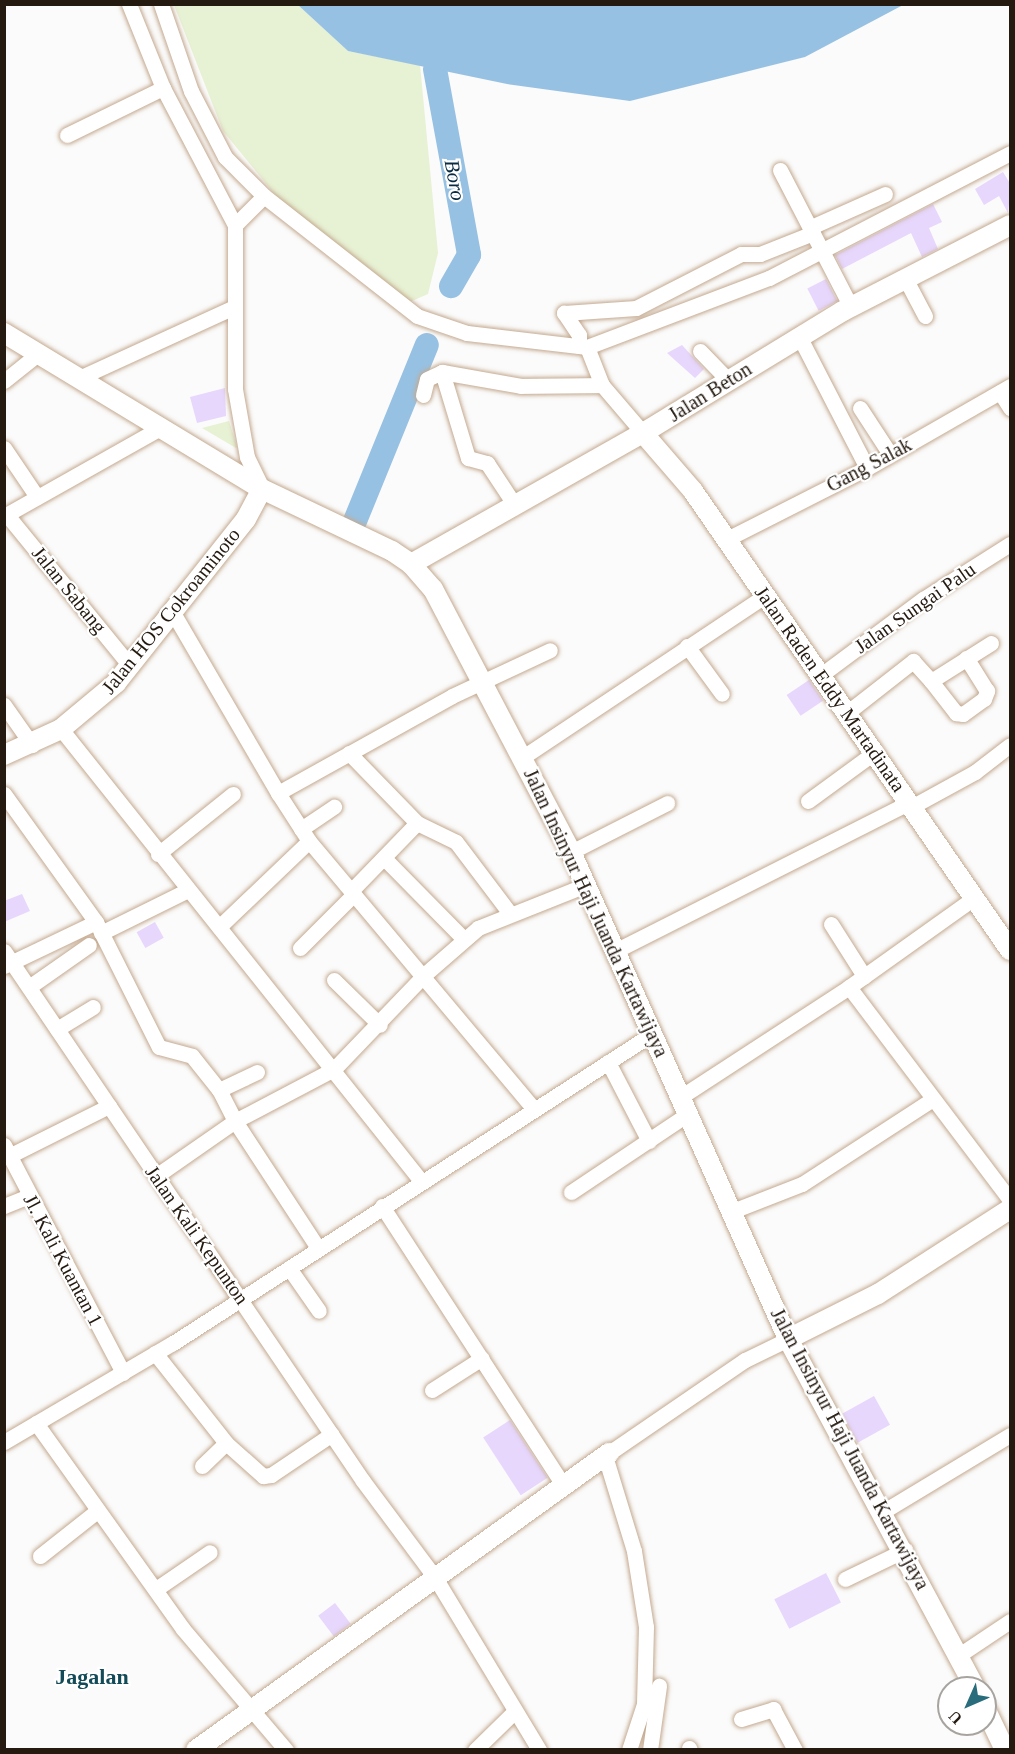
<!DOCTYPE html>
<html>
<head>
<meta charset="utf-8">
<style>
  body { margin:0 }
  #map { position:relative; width:1015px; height:1754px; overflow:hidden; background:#fbfbfb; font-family:"Times New Roman",serif }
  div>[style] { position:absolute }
  .green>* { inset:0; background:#e7f1d3 }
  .water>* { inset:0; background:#97c1e2 }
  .river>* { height:24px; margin:-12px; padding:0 12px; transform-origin:12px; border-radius:12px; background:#97c1e2 }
  .building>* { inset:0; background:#e7d7fc; transform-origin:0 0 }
  .roads { filter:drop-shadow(0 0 2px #c4a98f) drop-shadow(0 0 2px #c4a98f) }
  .minor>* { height:15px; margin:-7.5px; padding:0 7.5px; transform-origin:7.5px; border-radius:7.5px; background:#fff }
  .major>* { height:20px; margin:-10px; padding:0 10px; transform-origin:10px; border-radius:10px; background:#fff }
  span { translate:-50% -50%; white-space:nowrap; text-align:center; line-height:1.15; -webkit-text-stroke:4.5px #fff; paint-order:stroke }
  .street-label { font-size:20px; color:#241a10 }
  .water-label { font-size:21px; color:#092c42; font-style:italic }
  .quarter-label { font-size:22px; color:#124a57; font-weight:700 }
  .frame { position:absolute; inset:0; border:6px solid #241a10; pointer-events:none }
  .north { position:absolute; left:937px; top:1676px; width:60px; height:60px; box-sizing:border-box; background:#fff; border:2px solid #a7a39f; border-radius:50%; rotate:225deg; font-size:16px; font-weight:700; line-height:24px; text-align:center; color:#241a10 }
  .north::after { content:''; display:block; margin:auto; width:21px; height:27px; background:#296d7d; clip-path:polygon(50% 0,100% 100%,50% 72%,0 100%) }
</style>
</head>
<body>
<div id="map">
  <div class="green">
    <div style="clip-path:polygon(174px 5px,298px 5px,348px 51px,420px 65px,438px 253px,428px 294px,405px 304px,277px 197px,223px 131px)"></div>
    <div style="clip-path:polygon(229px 421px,237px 447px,236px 448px,202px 428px)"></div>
  </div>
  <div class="water">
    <div style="clip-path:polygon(298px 5px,903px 5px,805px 57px,630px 101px,507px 84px,348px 51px)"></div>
  </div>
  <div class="river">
    <div style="left:435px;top:69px;width:189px;rotate:79.6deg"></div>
    <div style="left:469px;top:255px;width:36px;rotate:120deg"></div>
    <div style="left:355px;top:521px;width:190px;rotate:-67.8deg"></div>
  </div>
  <div class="building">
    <div style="clip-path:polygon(1003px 172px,1011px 185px,1008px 213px,999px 196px,984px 205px,975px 189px)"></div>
    <div style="clip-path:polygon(933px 204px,942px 222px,929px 228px,938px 249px,922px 257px,911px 233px,842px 269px,835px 255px)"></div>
    <div style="left:826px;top:279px;width:25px;height:21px;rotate:63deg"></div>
    <div style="clip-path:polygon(682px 345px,704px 369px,695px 378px,667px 353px)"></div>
    <div style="clip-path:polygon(225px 388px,226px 416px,197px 423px,190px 397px)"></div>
    <div style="left:809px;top:680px;width:25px;height:27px;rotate:56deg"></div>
    <div style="clip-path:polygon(22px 894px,30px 911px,4px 922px,4px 901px)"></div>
    <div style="left:155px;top:922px;width:18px;height:21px;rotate:61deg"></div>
    <div style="left:874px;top:1396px;width:33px;height:37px;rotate:61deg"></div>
    <div style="left:510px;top:1420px;width:69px;height:32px;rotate:57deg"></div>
    <div style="left:826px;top:1573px;width:33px;height:58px;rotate:63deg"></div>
    <div style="left:335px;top:1603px;width:26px;height:21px;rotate:53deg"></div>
  </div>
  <div class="roads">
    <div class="minor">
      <div style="left:129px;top:4px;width:91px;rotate:68deg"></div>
      <div style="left:163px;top:88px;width:155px;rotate:62.3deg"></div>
      <div style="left:235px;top:225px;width:164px;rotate:90deg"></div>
      <div style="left:235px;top:389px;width:69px;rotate:80deg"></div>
      <div style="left:247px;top:457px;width:34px;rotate:64deg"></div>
      <div style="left:161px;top:4px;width:92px;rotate:71deg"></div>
      <div style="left:191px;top:91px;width:74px;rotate:62.7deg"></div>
      <div style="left:225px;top:157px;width:55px;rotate:45deg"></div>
      <div style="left:67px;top:135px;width:107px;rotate:-26.1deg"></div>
      <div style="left:780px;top:170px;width:154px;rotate:62.6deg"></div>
      <div style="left:235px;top:225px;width:41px;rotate:-45deg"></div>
      <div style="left:264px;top:196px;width:194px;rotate:38.1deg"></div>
      <div style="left:417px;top:316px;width:53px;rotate:18.8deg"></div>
      <div style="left:467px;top:333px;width:121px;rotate:6.7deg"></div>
      <div style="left:587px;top:347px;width:195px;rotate:-20.8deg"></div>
      <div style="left:769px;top:278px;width:271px;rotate:-27.4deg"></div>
      <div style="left:811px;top:227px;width:81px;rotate:-24deg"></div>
      <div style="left:905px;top:278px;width:43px;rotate:62.2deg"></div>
      <div style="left:800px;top:338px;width:146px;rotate:62.7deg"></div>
      <div style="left:579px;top:346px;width:11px;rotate:-90deg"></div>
      <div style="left:579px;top:335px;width:27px;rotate:-124deg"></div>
      <div style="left:564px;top:313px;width:72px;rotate:-4deg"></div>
      <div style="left:636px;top:308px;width:118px;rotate:-27.2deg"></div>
      <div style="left:741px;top:254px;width:19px"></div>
      <div style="left:760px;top:254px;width:57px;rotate:-21.6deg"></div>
      <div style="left:587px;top:347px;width:41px;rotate:68.5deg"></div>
      <div style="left:602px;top:385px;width:63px;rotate:49.5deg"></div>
      <div style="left:700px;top:351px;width:39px;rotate:46deg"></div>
      <div style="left:442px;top:372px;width:90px;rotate:73.2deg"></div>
      <div style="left:468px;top:458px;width:20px;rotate:15deg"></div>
      <div style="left:487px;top:463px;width:49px;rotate:56.6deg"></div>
      <div style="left:79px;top:378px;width:170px;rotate:-24.6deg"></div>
      <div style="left:4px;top:381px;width:45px;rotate:-38.7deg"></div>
      <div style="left:1000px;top:392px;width:19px;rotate:58deg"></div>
      <div style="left:423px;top:395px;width:16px;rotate:-76deg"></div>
      <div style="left:427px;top:379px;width:17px;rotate:-25deg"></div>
      <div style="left:442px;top:372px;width:80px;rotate:10deg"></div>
      <div style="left:521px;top:386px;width:81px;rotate:-0.7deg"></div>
      <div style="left:860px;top:408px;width:55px;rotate:56.9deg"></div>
      <div style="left:4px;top:448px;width:59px;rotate:56deg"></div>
      <div style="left:7px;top:515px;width:195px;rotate:50.8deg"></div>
      <div style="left:4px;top:516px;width:179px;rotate:-29.4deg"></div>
      <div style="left:725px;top:540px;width:159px;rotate:-26.9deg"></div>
      <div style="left:867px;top:468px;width:165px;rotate:-29.8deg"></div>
      <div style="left:172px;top:611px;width:211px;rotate:59.8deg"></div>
      <div style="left:278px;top:793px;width:199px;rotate:-29.1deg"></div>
      <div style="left:452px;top:696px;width:108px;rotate:-25.1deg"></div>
      <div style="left:687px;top:646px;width:59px;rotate:53.9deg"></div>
      <div style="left:821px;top:675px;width:127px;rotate:-36.7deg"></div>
      <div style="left:923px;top:599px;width:103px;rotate:-32.3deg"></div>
      <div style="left:931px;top:681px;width:41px;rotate:52deg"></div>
      <div style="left:956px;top:713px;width:7px;rotate:8deg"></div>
      <div style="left:963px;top:714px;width:26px;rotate:-36deg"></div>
      <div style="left:984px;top:699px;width:9px;rotate:-69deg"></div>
      <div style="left:987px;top:691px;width:39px;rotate:-122deg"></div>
      <div style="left:4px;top:705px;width:49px;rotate:55deg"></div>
      <div style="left:848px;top:712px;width:83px;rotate:-38.1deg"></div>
      <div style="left:913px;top:661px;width:27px;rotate:48deg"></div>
      <div style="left:931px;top:681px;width:71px;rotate:-32.3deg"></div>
      <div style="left:61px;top:729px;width:578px;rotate:51.46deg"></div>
      <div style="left:349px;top:753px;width:98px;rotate:45.8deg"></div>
      <div style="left:417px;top:823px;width:43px;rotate:26deg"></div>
      <div style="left:456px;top:842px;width:88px;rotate:52.9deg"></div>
      <div style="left:523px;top:757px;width:288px;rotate:-33.7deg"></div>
      <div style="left:278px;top:793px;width:57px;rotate:57.1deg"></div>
      <div style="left:309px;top:841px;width:65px;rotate:50deg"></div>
      <div style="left:351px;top:891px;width:95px;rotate:-45.9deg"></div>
      <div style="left:4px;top:794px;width:158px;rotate:54.3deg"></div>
      <div style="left:96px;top:922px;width:140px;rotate:63.3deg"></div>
      <div style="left:159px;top:1047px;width:34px;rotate:15deg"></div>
      <div style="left:192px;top:1056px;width:43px;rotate:51.5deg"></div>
      <div style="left:808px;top:801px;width:83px;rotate:-36.2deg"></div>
      <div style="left:913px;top:806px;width:71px;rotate:-28.7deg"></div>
      <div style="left:975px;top:772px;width:44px;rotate:-37.6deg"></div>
      <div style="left:301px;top:829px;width:40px;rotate:-34deg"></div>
      <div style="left:571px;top:852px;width:108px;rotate:-27deg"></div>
      <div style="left:158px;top:854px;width:96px;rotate:-38.7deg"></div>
      <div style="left:384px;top:858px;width:114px;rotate:45.4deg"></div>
      <div style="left:351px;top:891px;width:285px;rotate:50deg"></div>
      <div style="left:831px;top:924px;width:62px;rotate:57.6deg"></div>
      <div style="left:219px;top:927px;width:124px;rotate:-43.7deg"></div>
      <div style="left:101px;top:933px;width:97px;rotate:-26.3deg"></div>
      <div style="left:300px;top:948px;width:76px;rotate:-45deg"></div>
      <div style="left:4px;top:951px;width:640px;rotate:55.89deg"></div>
      <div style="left:363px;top:1481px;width:122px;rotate:53.3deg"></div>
      <div style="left:436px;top:1579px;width:200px;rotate:58.9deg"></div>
      <div style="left:615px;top:951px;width:330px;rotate:-26.8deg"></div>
      <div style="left:4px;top:966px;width:102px;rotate:-25.6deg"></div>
      <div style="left:334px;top:980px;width:64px;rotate:44.4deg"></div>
      <div style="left:29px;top:987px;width:73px;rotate:-35deg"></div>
      <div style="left:849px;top:987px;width:267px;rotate:52.9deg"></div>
      <div style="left:57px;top:1029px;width:42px;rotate:-31.4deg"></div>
      <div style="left:608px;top:1062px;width:89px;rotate:62.6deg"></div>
      <div style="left:682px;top:1096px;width:199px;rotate:-33.1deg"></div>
      <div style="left:849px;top:987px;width:153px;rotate:-35.5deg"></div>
      <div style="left:4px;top:1145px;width:257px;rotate:62.4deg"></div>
      <div style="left:9px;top:1156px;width:112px;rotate:-26.6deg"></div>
      <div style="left:156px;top:1176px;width:96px;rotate:-34.8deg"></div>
      <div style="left:235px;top:1121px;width:35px;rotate:-117deg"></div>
      <div style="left:219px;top:1090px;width:42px;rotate:-25.3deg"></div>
      <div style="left:571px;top:1192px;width:141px;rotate:-33.7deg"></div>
      <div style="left:4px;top:1206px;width:27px;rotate:-22deg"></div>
      <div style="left:382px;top:1206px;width:334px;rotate:57deg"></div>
      <div style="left:730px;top:1212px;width:77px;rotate:-21.3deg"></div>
      <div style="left:802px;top:1184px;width:156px;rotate:-33deg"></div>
      <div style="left:318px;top:1248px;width:152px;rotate:-123.2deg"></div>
      <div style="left:235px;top:1121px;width:112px;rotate:-27.7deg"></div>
      <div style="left:334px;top:1069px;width:130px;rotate:-46.2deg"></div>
      <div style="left:424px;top:975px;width:72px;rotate:-41deg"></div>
      <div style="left:478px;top:928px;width:116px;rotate:-21.7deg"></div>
      <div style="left:289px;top:1268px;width:52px;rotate:55.1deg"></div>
      <div style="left:155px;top:1353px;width:115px;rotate:51.7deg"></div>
      <div style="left:226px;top:1443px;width:50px;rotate:41.7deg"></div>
      <div style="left:263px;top:1476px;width:8px;rotate:-7deg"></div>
      <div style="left:271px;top:1475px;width:73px;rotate:-33.9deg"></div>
      <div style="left:432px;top:1390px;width:59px;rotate:-32.6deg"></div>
      <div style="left:36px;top:1423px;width:253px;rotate:54.5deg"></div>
      <div style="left:183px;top:1629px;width:159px;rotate:49.6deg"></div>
      <div style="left:4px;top:1442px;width:196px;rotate:-30.4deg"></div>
      <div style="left:173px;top:1343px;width:570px;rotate:-32.83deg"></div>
      <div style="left:609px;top:1453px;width:165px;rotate:-34.4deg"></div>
      <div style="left:745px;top:1360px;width:48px;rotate:-26deg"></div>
      <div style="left:605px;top:1456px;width:99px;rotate:73deg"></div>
      <div style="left:634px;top:1551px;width:77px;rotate:81deg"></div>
      <div style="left:646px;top:1627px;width:77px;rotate:91.5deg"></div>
      <div style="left:644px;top:1704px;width:48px;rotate:108.1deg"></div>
      <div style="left:202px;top:1466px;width:33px;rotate:-44deg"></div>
      <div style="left:884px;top:1511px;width:147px;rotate:-31.1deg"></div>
      <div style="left:40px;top:1556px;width:73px;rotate:-38.3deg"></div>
      <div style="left:845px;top:1579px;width:67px;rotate:-25.8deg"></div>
      <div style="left:156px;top:1589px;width:65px;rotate:-34.4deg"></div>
      <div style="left:959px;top:1655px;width:61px;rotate:-33.7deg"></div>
      <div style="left:741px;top:1719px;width:34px;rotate:-17deg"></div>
      <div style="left:773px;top:1709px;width:47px;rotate:61.8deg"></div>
      <div style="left:689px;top:1748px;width:2px;rotate:63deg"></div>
      <div style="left:475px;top:1750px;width:56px;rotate:-44.3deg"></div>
      <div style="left:650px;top:1750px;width:65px;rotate:-82deg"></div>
    </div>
    <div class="major">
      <div style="left:4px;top:333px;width:301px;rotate:31.2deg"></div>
      <div style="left:262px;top:489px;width:144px;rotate:25.5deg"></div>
      <div style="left:392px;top:551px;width:23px;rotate:34deg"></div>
      <div style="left:411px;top:564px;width:33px;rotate:49deg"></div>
      <div style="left:433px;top:589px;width:297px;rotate:62.3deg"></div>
      <div style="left:571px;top:852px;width:533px;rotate:65.98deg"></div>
      <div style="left:788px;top:1339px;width:396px;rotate:61.8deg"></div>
      <div style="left:643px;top:433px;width:77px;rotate:49.2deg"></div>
      <div style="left:693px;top:491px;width:558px;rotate:55.37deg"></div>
      <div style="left:411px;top:564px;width:266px;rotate:-29.5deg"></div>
      <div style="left:643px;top:433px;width:234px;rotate:-31.4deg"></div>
      <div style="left:843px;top:311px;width:188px;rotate:-27.2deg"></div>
      <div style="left:4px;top:755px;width:63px;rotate:-24.5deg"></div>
      <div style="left:61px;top:729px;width:72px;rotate:-39.9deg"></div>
      <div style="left:116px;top:683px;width:209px;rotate:-51.6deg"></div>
      <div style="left:246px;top:519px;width:34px;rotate:-62deg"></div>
      <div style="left:788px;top:1339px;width:101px;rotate:-26.6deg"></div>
      <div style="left:878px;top:1294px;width:157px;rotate:-32.8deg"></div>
      <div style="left:985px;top:1708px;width:47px;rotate:64.5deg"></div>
      <div style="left:196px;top:1750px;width:509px;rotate:-35.72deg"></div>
    </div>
  </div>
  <div class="street-label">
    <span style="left:710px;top:392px;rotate:-32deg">Jalan Beton</span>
    <span style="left:869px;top:465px;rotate:-28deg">Gang Salak</span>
    <span style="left:69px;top:590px;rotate:51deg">Jalan Sabang</span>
    <span style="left:915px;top:608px;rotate:-35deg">Jalan Sungai Palu</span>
    <span style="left:171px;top:611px;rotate:-51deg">Jalan HOS Cokroaminoto</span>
    <span style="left:830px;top:689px;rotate:55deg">Jalan Raden Eddy Martadinata</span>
    <span style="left:596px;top:913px;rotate:65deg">Jalan Insinyur Haji Juanda Kartawijaya</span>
    <span style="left:197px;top:1235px;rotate:55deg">Jalan Kali Kepunton</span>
    <span style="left:63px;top:1260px;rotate:62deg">Jl. Kali Kuantan 1</span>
    <span style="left:850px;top:1449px;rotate:62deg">Jalan Insinyur Haji Juanda Kartawijaya</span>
  </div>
  <div class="water-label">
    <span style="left:455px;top:180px;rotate:80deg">Boro</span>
  </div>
  <div class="quarter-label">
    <span style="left:92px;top:1677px">Jagalan</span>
  </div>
  <div class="frame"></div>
  <div class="north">U</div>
</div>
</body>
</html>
